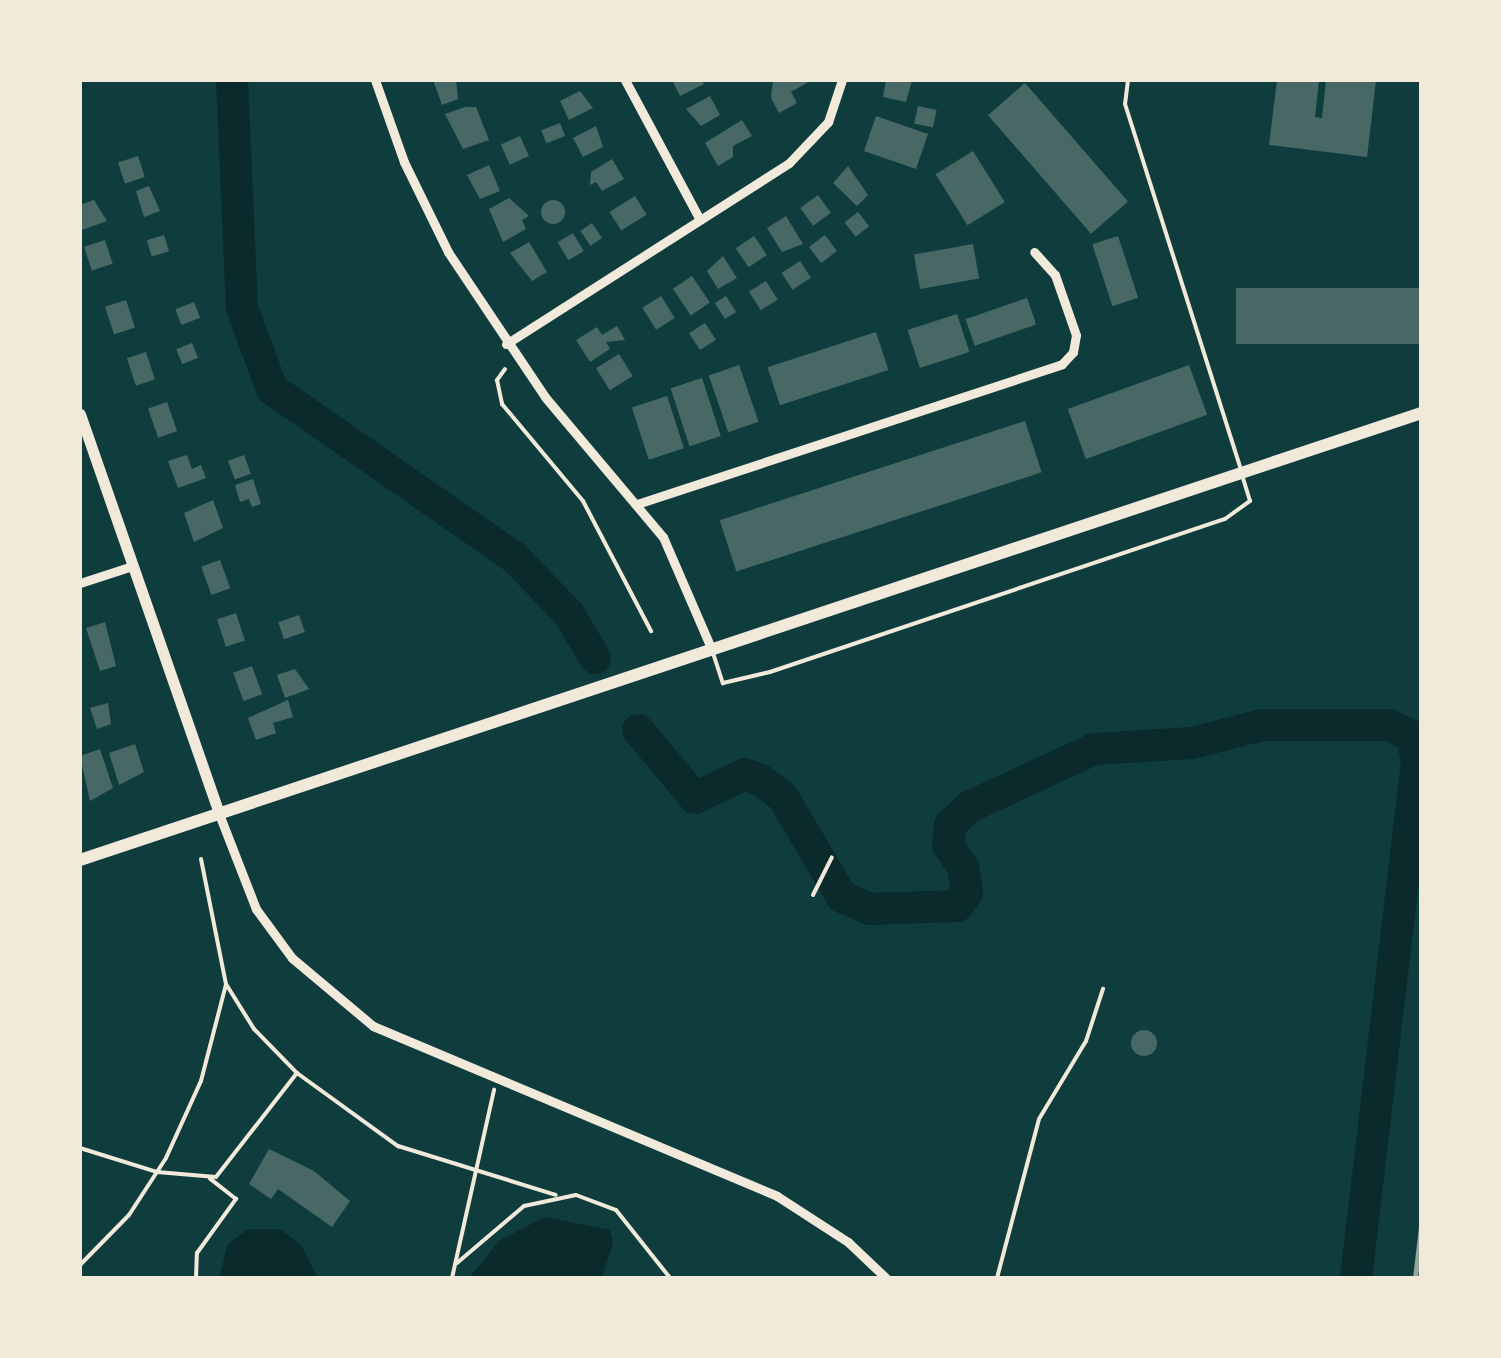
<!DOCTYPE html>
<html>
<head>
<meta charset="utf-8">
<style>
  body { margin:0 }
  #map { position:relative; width:1501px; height:1358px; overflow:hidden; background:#0f3d3e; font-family:Ubuntu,sans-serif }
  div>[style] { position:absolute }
  .water>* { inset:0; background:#0a2a2b }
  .stream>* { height:5px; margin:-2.5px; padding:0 2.5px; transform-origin:2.5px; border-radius:2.5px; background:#0a2a2b }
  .river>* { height:32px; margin:-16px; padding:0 16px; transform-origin:16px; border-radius:16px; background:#0a2a2b }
  .building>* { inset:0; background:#486865; transform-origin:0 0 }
  .round { border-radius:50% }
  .path>* { height:4px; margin:-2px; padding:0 2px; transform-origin:2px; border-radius:2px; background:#f1e9da }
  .service>* { height:4px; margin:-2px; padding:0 2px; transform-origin:2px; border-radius:2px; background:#f1e9da }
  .minor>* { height:9px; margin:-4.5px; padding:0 4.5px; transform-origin:4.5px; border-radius:4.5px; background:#f1e9da }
  .tertiary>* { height:11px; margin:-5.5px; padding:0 5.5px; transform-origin:5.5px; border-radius:5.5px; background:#f1e9da }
  .secondary>* { height:12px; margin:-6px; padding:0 6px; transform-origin:6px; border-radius:6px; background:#f1e9da }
  .rail>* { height:5px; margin:-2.5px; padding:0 2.5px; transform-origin:2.5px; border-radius:2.5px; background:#97a49c }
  span { translate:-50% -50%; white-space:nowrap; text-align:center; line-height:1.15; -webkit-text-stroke:8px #f1e9da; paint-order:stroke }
  .frame { position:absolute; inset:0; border:82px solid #f1e9da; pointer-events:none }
</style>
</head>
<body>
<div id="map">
  <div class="water">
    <div style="clip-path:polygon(545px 1217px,610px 1230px,613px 1243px,602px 1278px,469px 1278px,500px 1240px)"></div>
    <div style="clip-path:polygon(248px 1229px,280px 1229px,301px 1245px,318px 1278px,219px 1278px,228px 1244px)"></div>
  </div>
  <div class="stream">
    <div style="left:1411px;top:803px;width:10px"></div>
  </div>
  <div class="river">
    <div style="left:232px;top:80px;width:228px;rotate:87.5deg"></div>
    <div style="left:242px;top:308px;width:86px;rotate:69.7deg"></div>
    <div style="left:272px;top:389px;width:295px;rotate:34.8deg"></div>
    <div style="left:514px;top:557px;width:79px;rotate:46deg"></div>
    <div style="left:569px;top:614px;width:51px;rotate:59.4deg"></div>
    <div style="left:638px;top:730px;width:89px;rotate:50deg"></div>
    <div style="left:695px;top:798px;width:55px;rotate:-25.6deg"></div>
    <div style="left:745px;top:774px;width:15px;rotate:20deg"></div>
    <div style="left:759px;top:779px;width:30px;rotate:37deg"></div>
    <div style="left:783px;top:797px;width:116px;rotate:59.5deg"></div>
    <div style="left:842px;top:897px;width:30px;rotate:23deg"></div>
    <div style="left:870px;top:909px;width:87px;rotate:-2deg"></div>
    <div style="left:957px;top:906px;width:17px;rotate:-54deg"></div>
    <div style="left:967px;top:892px;width:25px;rotate:-99deg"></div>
    <div style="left:963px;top:867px;width:27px;rotate:-124deg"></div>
    <div style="left:948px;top:845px;width:20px;rotate:-84deg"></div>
    <div style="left:950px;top:825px;width:26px;rotate:-43deg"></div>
    <div style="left:969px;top:807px;width:138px;rotate:-24.9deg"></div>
    <div style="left:1094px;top:749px;width:98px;rotate:-3.5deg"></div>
    <div style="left:1192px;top:743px;width:72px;rotate:-14.4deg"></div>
    <div style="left:1262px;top:725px;width:127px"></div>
    <div style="left:1389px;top:725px;width:25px;rotate:26deg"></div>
    <div style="left:1412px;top:736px;width:26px;rotate:79deg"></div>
    <div style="left:1417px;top:762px;width:520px;rotate:96.74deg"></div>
  </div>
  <div class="building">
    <div style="clip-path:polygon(433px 80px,456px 80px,458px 99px,442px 105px)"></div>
    <div style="clip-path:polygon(672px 80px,702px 80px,704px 84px,680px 96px)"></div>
    <div style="clip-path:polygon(773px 80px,812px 80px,791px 92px,797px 103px,779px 113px,771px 98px)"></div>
    <div style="clip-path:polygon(886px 80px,912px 80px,906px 102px,883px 97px)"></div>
    <div style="clip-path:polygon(1277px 80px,1319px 80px,1315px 117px,1322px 118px,1326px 80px,1376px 80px,1367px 157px,1269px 145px)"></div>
    <div style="left:1025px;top:83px;width:157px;height:49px;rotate:49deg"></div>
    <div style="clip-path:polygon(580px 91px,593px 108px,569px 120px,560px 101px)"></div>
    <div style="clip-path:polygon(710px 96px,720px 115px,701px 126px,686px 109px)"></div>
    <div style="left:918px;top:106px;width:19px;height:18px;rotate:12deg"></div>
    <div style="clip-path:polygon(465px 107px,476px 107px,489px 140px,463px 149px,445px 114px)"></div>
    <div style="left:876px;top:116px;width:55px;height:37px;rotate:19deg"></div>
    <div style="clip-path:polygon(742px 120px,752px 136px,733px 146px,733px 157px,718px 166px,705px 143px)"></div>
    <div style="left:560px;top:123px;width:14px;height:20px;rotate:69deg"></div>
    <div style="clip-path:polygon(596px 126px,603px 147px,583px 157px,573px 138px)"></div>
    <div style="left:520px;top:136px;width:22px;height:21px;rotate:66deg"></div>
    <div style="left:973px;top:151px;width:60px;height:44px;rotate:58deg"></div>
    <div style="left:138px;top:156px;width:22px;height:21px;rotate:72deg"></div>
    <div style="clip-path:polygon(612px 159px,624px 179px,602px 191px,596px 182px,590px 185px,591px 172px)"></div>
    <div style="clip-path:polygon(489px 165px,500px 191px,480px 199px,467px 175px)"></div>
    <div style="clip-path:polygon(848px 166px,868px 195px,857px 206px,833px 183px)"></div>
    <div style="clip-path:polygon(149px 186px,160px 211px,144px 217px,136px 191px)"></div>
    <div style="left:818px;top:195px;width:22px;height:22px;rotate:54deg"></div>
    <div style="left:635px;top:196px;width:22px;height:30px;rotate:58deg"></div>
    <div style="clip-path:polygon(509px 198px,529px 216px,522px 220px,526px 229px,503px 242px,489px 209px)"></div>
    <div style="clip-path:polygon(94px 200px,107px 221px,82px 230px,80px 205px)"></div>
    <div class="round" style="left:541px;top:200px;width:24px;height:24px"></div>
    <div style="left:858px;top:212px;width:18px;height:17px;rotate:52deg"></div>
    <div style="clip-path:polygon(786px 216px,803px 244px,782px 252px,767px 228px)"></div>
    <div style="left:592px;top:223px;width:18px;height:14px;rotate:56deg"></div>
    <div style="left:573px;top:233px;width:21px;height:18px;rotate:59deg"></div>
    <div style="left:164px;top:235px;width:17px;height:18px;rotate:73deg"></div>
    <div style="left:825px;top:235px;width:20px;height:20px;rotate:53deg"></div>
    <div style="left:754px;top:236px;width:23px;height:22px;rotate:56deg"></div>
    <div style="left:1118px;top:236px;width:65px;height:27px;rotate:72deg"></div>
    <div style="left:105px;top:240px;width:25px;height:22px;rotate:72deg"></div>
    <div style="clip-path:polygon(529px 242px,547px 272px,532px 281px,510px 253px)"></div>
    <div style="left:973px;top:244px;width:35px;height:60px;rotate:80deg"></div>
    <div style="clip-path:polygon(723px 256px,737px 278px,718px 289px,707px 271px)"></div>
    <div style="left:800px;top:261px;width:20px;height:22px;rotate:57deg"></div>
    <div style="left:692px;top:276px;width:32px;height:23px;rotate:56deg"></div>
    <div style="left:766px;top:281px;width:22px;height:20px;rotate:58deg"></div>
    <div style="left:1421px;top:288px;width:56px;height:185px;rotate:90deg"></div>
    <div style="left:661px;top:296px;width:26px;height:22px;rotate:58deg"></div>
    <div style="left:726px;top:296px;width:19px;height:13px;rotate:58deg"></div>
    <div style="left:1027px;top:298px;width:28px;height:65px;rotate:71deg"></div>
    <div style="left:126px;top:300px;width:29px;height:22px;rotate:72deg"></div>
    <div style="left:194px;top:302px;width:17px;height:20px;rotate:69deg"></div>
    <div style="left:957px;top:314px;width:40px;height:52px;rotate:72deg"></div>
    <div style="left:705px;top:323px;width:20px;height:19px;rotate:57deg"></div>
    <div style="clip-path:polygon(617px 326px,625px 340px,606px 342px,610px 349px,590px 362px,576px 340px,597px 327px,602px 335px)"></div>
    <div style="left:876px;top:332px;width:40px;height:114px;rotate:72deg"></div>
    <div style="left:192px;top:343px;width:16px;height:17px;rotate:68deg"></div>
    <div style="left:146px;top:352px;width:29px;height:20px;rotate:72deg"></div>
    <div style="left:619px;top:354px;width:26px;height:27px;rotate:58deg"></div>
    <div style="left:739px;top:365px;width:60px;height:32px;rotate:71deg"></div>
    <div style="left:1189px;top:365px;width:53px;height:129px;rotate:70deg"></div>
    <div style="left:702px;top:378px;width:61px;height:33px;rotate:72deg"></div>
    <div style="left:667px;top:396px;width:55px;height:37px;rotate:72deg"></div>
    <div style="left:167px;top:402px;width:31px;height:20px;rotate:71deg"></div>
    <div style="left:1025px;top:421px;width:54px;height:321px;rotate:72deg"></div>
    <div style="clip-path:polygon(187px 455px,192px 469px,201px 465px,206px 478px,178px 488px,168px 461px)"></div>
    <div style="left:244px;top:455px;width:20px;height:17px;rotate:70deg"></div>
    <div style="clip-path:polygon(253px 479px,261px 504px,252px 507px,249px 499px,240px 502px,235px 485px)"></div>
    <div style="clip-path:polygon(213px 500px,223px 528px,194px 542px,184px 513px)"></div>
    <div style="left:220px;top:560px;width:30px;height:20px;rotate:70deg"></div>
    <div style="left:236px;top:613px;width:29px;height:20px;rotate:72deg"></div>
    <div style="left:299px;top:615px;width:18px;height:22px;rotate:71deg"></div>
    <div style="clip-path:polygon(105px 622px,116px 666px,100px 671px,86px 628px)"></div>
    <div style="left:252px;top:666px;width:30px;height:20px;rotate:70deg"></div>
    <div style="clip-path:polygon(295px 669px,309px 689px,285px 698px,277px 675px)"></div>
    <div style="clip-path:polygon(288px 700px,293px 717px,273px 723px,276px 733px,256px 740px,248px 718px)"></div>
    <div style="clip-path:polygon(108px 703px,111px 724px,97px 729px,90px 708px)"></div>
    <div style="clip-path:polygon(135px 744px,144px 772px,119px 785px,109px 753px)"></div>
    <div style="clip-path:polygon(100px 749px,113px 788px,90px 801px,80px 756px)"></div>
    <div class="round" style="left:1131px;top:1030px;width:26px;height:26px"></div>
    <div style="clip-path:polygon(269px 1149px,314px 1171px,350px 1201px,332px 1227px,278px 1189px,271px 1199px,249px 1184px)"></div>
  </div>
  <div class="path">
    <div style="left:505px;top:369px;width:14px;rotate:126deg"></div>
    <div style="left:497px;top:380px;width:25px;rotate:78deg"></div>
    <div style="left:502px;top:404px;width:126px;rotate:50.1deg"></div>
    <div style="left:583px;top:501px;width:147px;rotate:62.4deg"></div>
    <div style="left:201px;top:859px;width:127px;rotate:78.7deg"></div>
    <div style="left:226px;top:984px;width:53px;rotate:58.1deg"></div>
    <div style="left:254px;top:1029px;width:62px;rotate:45.7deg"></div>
    <div style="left:297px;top:1073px;width:125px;rotate:35.9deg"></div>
    <div style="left:398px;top:1146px;width:165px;rotate:17.2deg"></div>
    <div style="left:813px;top:895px;width:42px;rotate:-63.4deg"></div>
    <div style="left:80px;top:1148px;width:81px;rotate:17.3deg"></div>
    <div style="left:157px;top:1172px;width:59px;rotate:4.8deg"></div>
    <div style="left:216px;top:1177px;width:132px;rotate:-52.1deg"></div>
    <div style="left:457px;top:1263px;width:88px;rotate:-40.4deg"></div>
    <div style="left:524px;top:1206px;width:53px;rotate:-11.9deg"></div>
    <div style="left:576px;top:1195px;width:43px;rotate:20.6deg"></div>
    <div style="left:616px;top:1210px;width:87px;rotate:51.5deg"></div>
    <div style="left:80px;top:1265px;width:70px;rotate:-45.6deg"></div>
    <div style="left:129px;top:1215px;width:68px;rotate:-57deg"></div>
    <div style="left:166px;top:1158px;width:85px;rotate:-65.6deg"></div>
    <div style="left:201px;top:1081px;width:100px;rotate:-75.5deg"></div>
    <div style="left:196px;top:1278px;width:25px;rotate:-88deg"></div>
    <div style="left:197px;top:1253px;width:67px;rotate:-54.2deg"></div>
    <div style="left:236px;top:1199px;width:33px;rotate:-142deg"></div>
    <div style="left:452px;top:1278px;width:193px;rotate:-77.4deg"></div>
    <div style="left:997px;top:1278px;width:164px;rotate:-75.2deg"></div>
    <div style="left:1039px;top:1119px;width:91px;rotate:-58.9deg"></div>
    <div style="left:1086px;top:1041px;width:55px;rotate:-71.9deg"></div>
  </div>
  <div class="service">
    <div style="left:1128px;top:80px;width:24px;rotate:97deg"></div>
    <div style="left:1125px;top:104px;width:383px;rotate:72.4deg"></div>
    <div style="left:713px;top:653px;width:32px;rotate:72deg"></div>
    <div style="left:723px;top:683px;width:48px;rotate:-13.2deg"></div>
    <div style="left:770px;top:672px;width:480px;rotate:-18.6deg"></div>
    <div style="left:1225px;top:519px;width:31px;rotate:-36deg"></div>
    <div style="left:1250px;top:501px;width:24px;rotate:-107deg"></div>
  </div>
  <div class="minor">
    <div style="left:375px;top:80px;width:87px;rotate:70.5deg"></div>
    <div style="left:404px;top:162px;width:100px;rotate:63.9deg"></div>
    <div style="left:448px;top:252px;width:174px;rotate:56.2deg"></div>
    <div style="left:545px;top:397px;width:183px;rotate:49.9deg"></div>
    <div style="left:663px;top:537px;width:121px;rotate:66.6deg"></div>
    <div style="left:625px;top:80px;width:157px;rotate:61.8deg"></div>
    <div style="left:506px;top:344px;width:336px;rotate:-32.6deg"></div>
    <div style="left:789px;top:163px;width:57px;rotate:-46.4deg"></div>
    <div style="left:828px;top:122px;width:44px;rotate:-71.6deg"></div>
    <div style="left:637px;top:504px;width:447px;rotate:-18.2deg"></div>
    <div style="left:1062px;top:364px;width:16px;rotate:-47deg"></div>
    <div style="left:1073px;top:352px;width:17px;rotate:-80deg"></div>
    <div style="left:1076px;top:335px;width:64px;rotate:-109.3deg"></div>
    <div style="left:1055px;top:275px;width:31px;rotate:-132deg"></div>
    <div style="left:80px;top:583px;width:55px;rotate:-18.1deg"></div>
    <div style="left:219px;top:814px;width:102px;rotate:68.7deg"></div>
    <div style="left:256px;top:909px;width:61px;rotate:53.7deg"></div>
    <div style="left:292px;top:958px;width:106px;rotate:40deg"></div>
    <div style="left:373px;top:1026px;width:438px;rotate:22.8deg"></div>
    <div style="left:777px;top:1196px;width:85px;rotate:32.9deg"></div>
    <div style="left:848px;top:1242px;width:52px;rotate:43.5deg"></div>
  </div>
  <div class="tertiary">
    <div style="left:80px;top:414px;width:423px;rotate:70.8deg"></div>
  </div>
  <div class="secondary">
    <div style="left:80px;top:860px;width:1414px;rotate:-18.43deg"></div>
  </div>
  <div class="rail">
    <div style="left:1415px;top:1278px;width:51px;rotate:-83.3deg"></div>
  </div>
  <div class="frame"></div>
</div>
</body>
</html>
